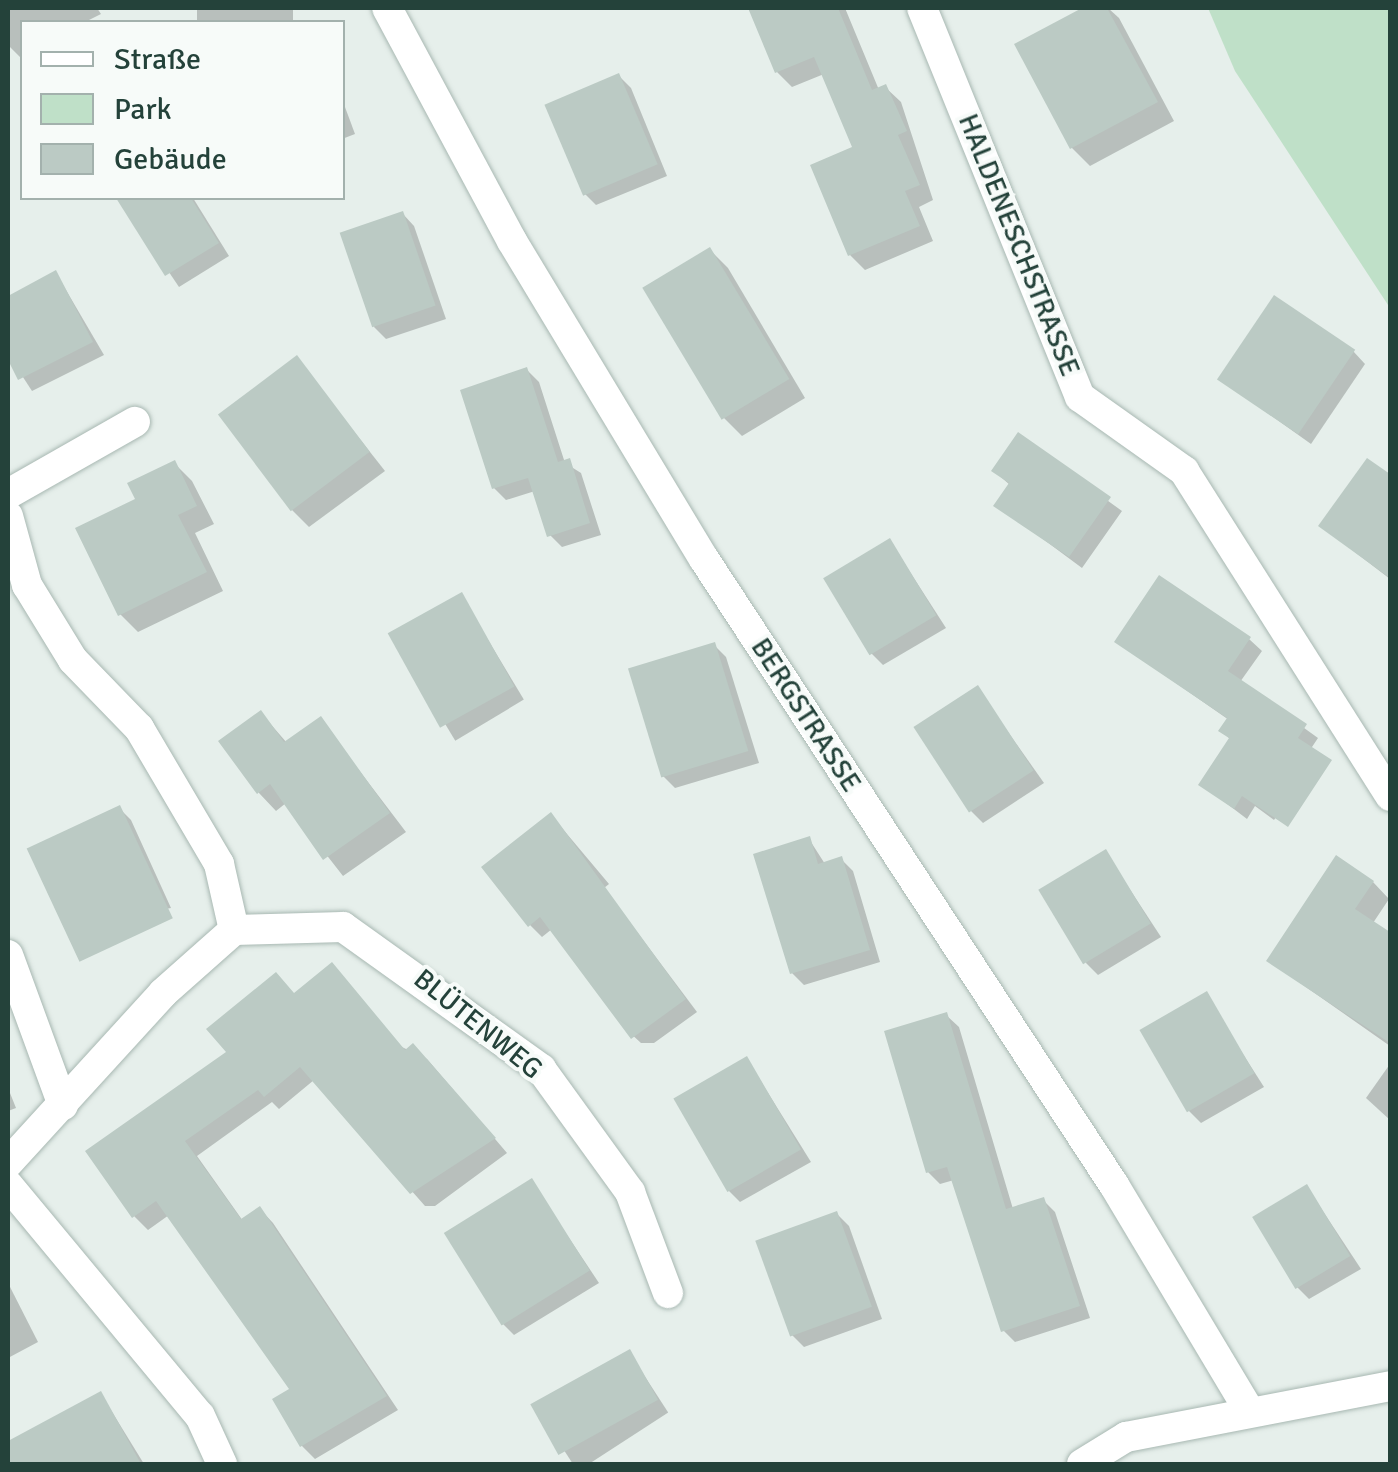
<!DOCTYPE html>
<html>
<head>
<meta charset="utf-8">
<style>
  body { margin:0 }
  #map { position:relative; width:1398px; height:1472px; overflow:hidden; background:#e6efeb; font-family:Signika,sans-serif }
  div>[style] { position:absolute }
  .green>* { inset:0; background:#bfe0c8 }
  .shadow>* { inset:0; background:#0003; transform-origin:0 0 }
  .building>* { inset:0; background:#bbcac4; transform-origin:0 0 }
  .roads { filter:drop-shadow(0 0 2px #a8b8b2) drop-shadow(0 0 2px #a8b8b2) }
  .minor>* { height:30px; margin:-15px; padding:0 15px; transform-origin:15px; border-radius:15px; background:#fff }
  span { translate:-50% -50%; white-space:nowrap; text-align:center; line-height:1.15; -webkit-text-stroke:8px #f7fbf9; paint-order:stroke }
  .street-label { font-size:28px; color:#24423a }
  .frame { position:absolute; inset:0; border:10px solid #24423a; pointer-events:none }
  .legend { position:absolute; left:20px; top:20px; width:325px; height:180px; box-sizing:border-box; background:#f7fbf9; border:2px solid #a3b1ad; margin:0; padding:12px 18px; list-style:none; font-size:30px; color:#24423a }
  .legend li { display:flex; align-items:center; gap:20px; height:50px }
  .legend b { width:50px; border:2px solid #a3b1ad }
</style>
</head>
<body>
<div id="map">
  <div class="green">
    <div style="clip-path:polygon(1208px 8px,1390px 8px,1390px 308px,1235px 71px)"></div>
  </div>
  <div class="shadow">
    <div style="clip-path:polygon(8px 8px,97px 8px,101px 14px,85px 22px,22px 22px,20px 57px,8px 45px)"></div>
    <div style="left:197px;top:8px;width:96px;height:15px"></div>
    <div style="clip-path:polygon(751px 8px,845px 8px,879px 90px,885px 87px,901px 102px,933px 200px,919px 207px,933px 241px,865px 270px,850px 255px,856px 148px,824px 74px,792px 87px,777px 72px)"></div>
    <div style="clip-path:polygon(1088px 8px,1108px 8px,1119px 18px,1174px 121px,1090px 166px,1072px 148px,1017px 45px)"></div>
    <div style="clip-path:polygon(619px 76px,631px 88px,667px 176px,596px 205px,584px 193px)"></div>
    <div style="clip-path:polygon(342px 99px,355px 134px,342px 139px)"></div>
    <div style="clip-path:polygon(119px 198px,193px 198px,229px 256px,179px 287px)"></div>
    <div style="clip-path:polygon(402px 213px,414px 226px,446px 319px,386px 339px,374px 327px)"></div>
    <div style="clip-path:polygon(710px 250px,728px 268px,805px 398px,742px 436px,724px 418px)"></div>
    <div style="clip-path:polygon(56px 273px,104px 355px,32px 391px,8px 354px,8px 298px)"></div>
    <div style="clip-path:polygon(1353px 351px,1365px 364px,1311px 444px,1220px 379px)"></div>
    <div style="clip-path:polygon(296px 358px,385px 471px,309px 527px,291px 509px)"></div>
    <div style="clip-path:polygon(527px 370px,539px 382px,565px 463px,581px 473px,601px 535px,562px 547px,550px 535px,535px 491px,506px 500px,494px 488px)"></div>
    <div style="clip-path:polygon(1018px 436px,1122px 511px,1082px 568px,997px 505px,1010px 485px,994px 471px)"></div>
    <div style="clip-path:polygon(1367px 461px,1390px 478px,1390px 579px,1321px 526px)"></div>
    <div style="clip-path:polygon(174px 463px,192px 481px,214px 524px,195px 533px,223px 591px,138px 632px,120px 614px,138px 501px)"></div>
    <div style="clip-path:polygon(890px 541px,946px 628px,883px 665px,871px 653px)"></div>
    <div style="left:461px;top:595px;width:122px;height:80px;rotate:59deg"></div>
    <div style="clip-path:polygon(1249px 639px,1262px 651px,1240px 682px,1318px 738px,1310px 750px,1317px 757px,1274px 820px,1255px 806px,1247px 819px,1201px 784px,1231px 740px,1222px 731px,1229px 720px,1117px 642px)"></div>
    <div style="clip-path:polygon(714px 645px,726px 657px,759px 763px,675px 788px,663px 776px)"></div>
    <div style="clip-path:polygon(977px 688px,1044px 783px,983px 823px,971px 811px)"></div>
    <div style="clip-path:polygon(261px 713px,287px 743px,320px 719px,406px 832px,343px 876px,286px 803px,276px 811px,259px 793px)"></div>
    <div style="clip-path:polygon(119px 808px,131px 820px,171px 908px,71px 925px)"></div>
    <div style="clip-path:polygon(551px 815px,609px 884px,604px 888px,697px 1012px,654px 1043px,641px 1043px,628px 1031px,552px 929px,542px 937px,530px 925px)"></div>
    <div style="clip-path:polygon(809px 839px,825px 864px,841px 859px,853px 871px,880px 962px,804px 985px,792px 973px)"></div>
    <div style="clip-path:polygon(1106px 853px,1161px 937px,1098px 975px,1086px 963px)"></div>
    <div style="clip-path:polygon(1373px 882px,1389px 899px,1373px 923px,1390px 935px,1390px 1046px,1269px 961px)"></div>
    <div style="clip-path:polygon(295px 996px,427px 1059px,507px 1153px,435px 1206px,425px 1206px,314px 1080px,279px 1109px,272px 1102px,197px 1156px,243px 1221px,260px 1209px,273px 1223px,398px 1410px,315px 1459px,302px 1446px,292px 1390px,169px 1215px,148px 1230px,134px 1216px,230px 1053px)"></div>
    <div style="clip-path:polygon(1209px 1001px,1264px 1087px,1201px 1123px,1189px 1111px)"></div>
    <div style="clip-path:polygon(946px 1015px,959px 1027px,1013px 1209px,1043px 1200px,1055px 1212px,1090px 1318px,1015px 1342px,1003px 1330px,954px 1180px,940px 1184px,928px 1172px)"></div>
    <div style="clip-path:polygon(747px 1059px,811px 1162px,740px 1202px,728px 1190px)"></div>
    <div style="clip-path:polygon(1390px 1064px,1390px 1120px,1366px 1098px)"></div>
    <div style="clip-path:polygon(8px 1088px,16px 1108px,8px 1111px)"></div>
    <div style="clip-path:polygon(531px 1181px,599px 1283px,514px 1335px,502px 1323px)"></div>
    <div style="clip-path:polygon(1307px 1187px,1361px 1269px,1309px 1299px,1297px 1287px)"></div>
    <div style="clip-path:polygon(837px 1214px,849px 1226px,882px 1319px,804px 1347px,792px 1335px)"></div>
    <div style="clip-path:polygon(8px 1283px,38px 1342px,8px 1358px)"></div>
    <div style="left:629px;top:1352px;width:72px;height:108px;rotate:57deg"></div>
    <div style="clip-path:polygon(101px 1394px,144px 1464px,26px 1464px,13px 1440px)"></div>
  </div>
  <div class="building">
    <div style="clip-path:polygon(748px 8px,838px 8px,872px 90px,886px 84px,907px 131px,898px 135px,920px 185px,905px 191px,920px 226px,848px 256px,810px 165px,852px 147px,814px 57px,775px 73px)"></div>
    <div style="clip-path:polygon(1082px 8px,1107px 8px,1158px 102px,1070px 149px,1014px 44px)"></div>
    <div style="left:619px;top:73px;width:99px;height:81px;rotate:67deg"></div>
    <div style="clip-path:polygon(116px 198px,191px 198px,219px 243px,165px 276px)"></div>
    <div style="left:403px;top:211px;width:100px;height:67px;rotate:71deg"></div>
    <div style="left:710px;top:247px;width:154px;height:79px;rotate:59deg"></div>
    <div style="clip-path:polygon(56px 270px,93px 342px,18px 380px,8px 360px,8px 296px)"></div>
    <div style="left:1274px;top:295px;width:98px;height:102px;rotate:34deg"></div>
    <div style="left:297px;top:355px;width:121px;height:99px;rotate:53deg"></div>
    <div style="clip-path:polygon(527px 367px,558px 462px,570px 458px,590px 523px,547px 537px,528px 478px,492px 489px,460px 390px)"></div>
    <div style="clip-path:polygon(1018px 432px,1111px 497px,1069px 557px,993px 506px,1009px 483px,991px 471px)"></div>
    <div style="clip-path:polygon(1367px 458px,1390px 474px,1390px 578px,1318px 526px)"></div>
    <div style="clip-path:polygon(175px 460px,197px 506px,178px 515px,207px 572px,118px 616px,75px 528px,135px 499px,127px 483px)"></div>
    <div style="left:890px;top:538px;width:90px;height:78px;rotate:59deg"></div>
    <div style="clip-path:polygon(1159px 575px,1251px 637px,1228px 671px,1307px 724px,1298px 738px,1332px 760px,1288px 827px,1242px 796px,1234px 809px,1198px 785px,1229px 738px,1218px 731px,1227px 718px,1114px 642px)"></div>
    <div style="left:462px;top:592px;width:108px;height:85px;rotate:61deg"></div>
    <div style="left:715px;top:642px;width:114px;height:91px;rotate:73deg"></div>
    <div style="left:978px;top:685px;width:102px;height:77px;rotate:57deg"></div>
    <div style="clip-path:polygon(261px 710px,284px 742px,321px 716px,390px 813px,323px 860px,270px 784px,257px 794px,218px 741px)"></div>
    <div style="left:120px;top:805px;width:125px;height:103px;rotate:65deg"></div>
    <div style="clip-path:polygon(551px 812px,686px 999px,631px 1039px,540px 917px,528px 927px,481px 867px)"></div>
    <div style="clip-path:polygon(810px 836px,818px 864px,842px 856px,870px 950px,790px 974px,753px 854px)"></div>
    <div style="left:1106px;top:849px;width:87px;height:79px;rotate:59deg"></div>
    <div style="clip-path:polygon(1336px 855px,1374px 881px,1355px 909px,1390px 932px,1390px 1043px,1266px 961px)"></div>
    <div style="clip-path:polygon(332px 962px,405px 1050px,413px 1043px,496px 1138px,410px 1194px,300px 1067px,264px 1097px,258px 1090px,185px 1141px,241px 1219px,260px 1206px,387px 1396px,300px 1447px,272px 1399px,289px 1389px,156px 1201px,132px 1218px,85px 1151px,226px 1052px,206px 1029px,276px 972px,294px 993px)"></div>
    <div style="left:1207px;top:991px;width:95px;height:78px;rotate:60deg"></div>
    <div style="clip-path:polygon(947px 1012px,1006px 1209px,1044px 1197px,1080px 1306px,1001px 1332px,947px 1167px,926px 1173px,884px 1031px)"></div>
    <div style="left:747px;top:1056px;width:108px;height:85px;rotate:60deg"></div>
    <div style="left:532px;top:1178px;width:109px;height:104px;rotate:58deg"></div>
    <div style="left:1307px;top:1184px;width:84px;height:64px;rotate:59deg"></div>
    <div style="left:837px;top:1211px;width:102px;height:87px;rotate:70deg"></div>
    <div style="left:630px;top:1349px;width:58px;height:114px;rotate:61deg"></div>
    <div style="clip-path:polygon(101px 1391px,141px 1464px,8px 1464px,8px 1441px)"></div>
  </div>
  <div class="roads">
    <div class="minor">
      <div style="left:387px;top:8px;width:264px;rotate:61.8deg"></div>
      <div style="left:512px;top:241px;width:371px;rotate:58.9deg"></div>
      <div style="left:704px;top:559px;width:748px;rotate:56.78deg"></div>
      <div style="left:1114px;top:1185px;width:261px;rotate:59.1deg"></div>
      <div style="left:922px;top:8px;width:420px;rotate:67.9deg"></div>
      <div style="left:1080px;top:397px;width:128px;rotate:35.4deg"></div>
      <div style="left:1184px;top:471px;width:385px;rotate:57.6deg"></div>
      <div style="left:8px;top:494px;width:146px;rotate:-29.6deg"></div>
      <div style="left:8px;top:516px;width:72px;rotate:74.6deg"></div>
      <div style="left:27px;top:585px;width:88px;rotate:58.5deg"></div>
      <div style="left:73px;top:660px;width:95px;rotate:45.9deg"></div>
      <div style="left:139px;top:728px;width:158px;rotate:59.5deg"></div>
      <div style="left:219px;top:864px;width:68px;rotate:77.2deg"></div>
      <div style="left:8px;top:955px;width:160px;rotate:69.9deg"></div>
      <div style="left:8px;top:1163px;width:230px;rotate:-47.6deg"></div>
      <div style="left:163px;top:993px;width:95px;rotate:-41.6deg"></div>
      <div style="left:234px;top:930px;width:109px;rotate:-1.6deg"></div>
      <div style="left:343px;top:927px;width:244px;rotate:35.6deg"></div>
      <div style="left:541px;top:1069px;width:152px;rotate:54.1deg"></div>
      <div style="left:630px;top:1192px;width:108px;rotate:69.4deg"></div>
      <div style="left:8px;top:1185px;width:300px;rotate:50.3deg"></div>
      <div style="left:200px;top:1416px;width:53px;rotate:65.4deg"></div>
      <div style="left:1082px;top:1464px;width:52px;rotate:-31.5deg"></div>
      <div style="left:1126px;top:1437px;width:269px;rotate:-10.9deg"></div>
    </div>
  </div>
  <div class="street-label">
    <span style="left:1019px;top:245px;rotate:68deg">HALDENESCHSTRASSE</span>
    <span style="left:806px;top:715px;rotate:57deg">BERGSTRASSE</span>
    <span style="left:478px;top:1024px;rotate:39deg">BLÜTENWEG</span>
  </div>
  <div class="frame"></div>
  <ul class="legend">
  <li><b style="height:12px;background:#fff"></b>Straße</li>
  <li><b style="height:28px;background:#bfe0c8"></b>Park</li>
  <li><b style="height:28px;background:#bbcac4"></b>Gebäude</li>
  </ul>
</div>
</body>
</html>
